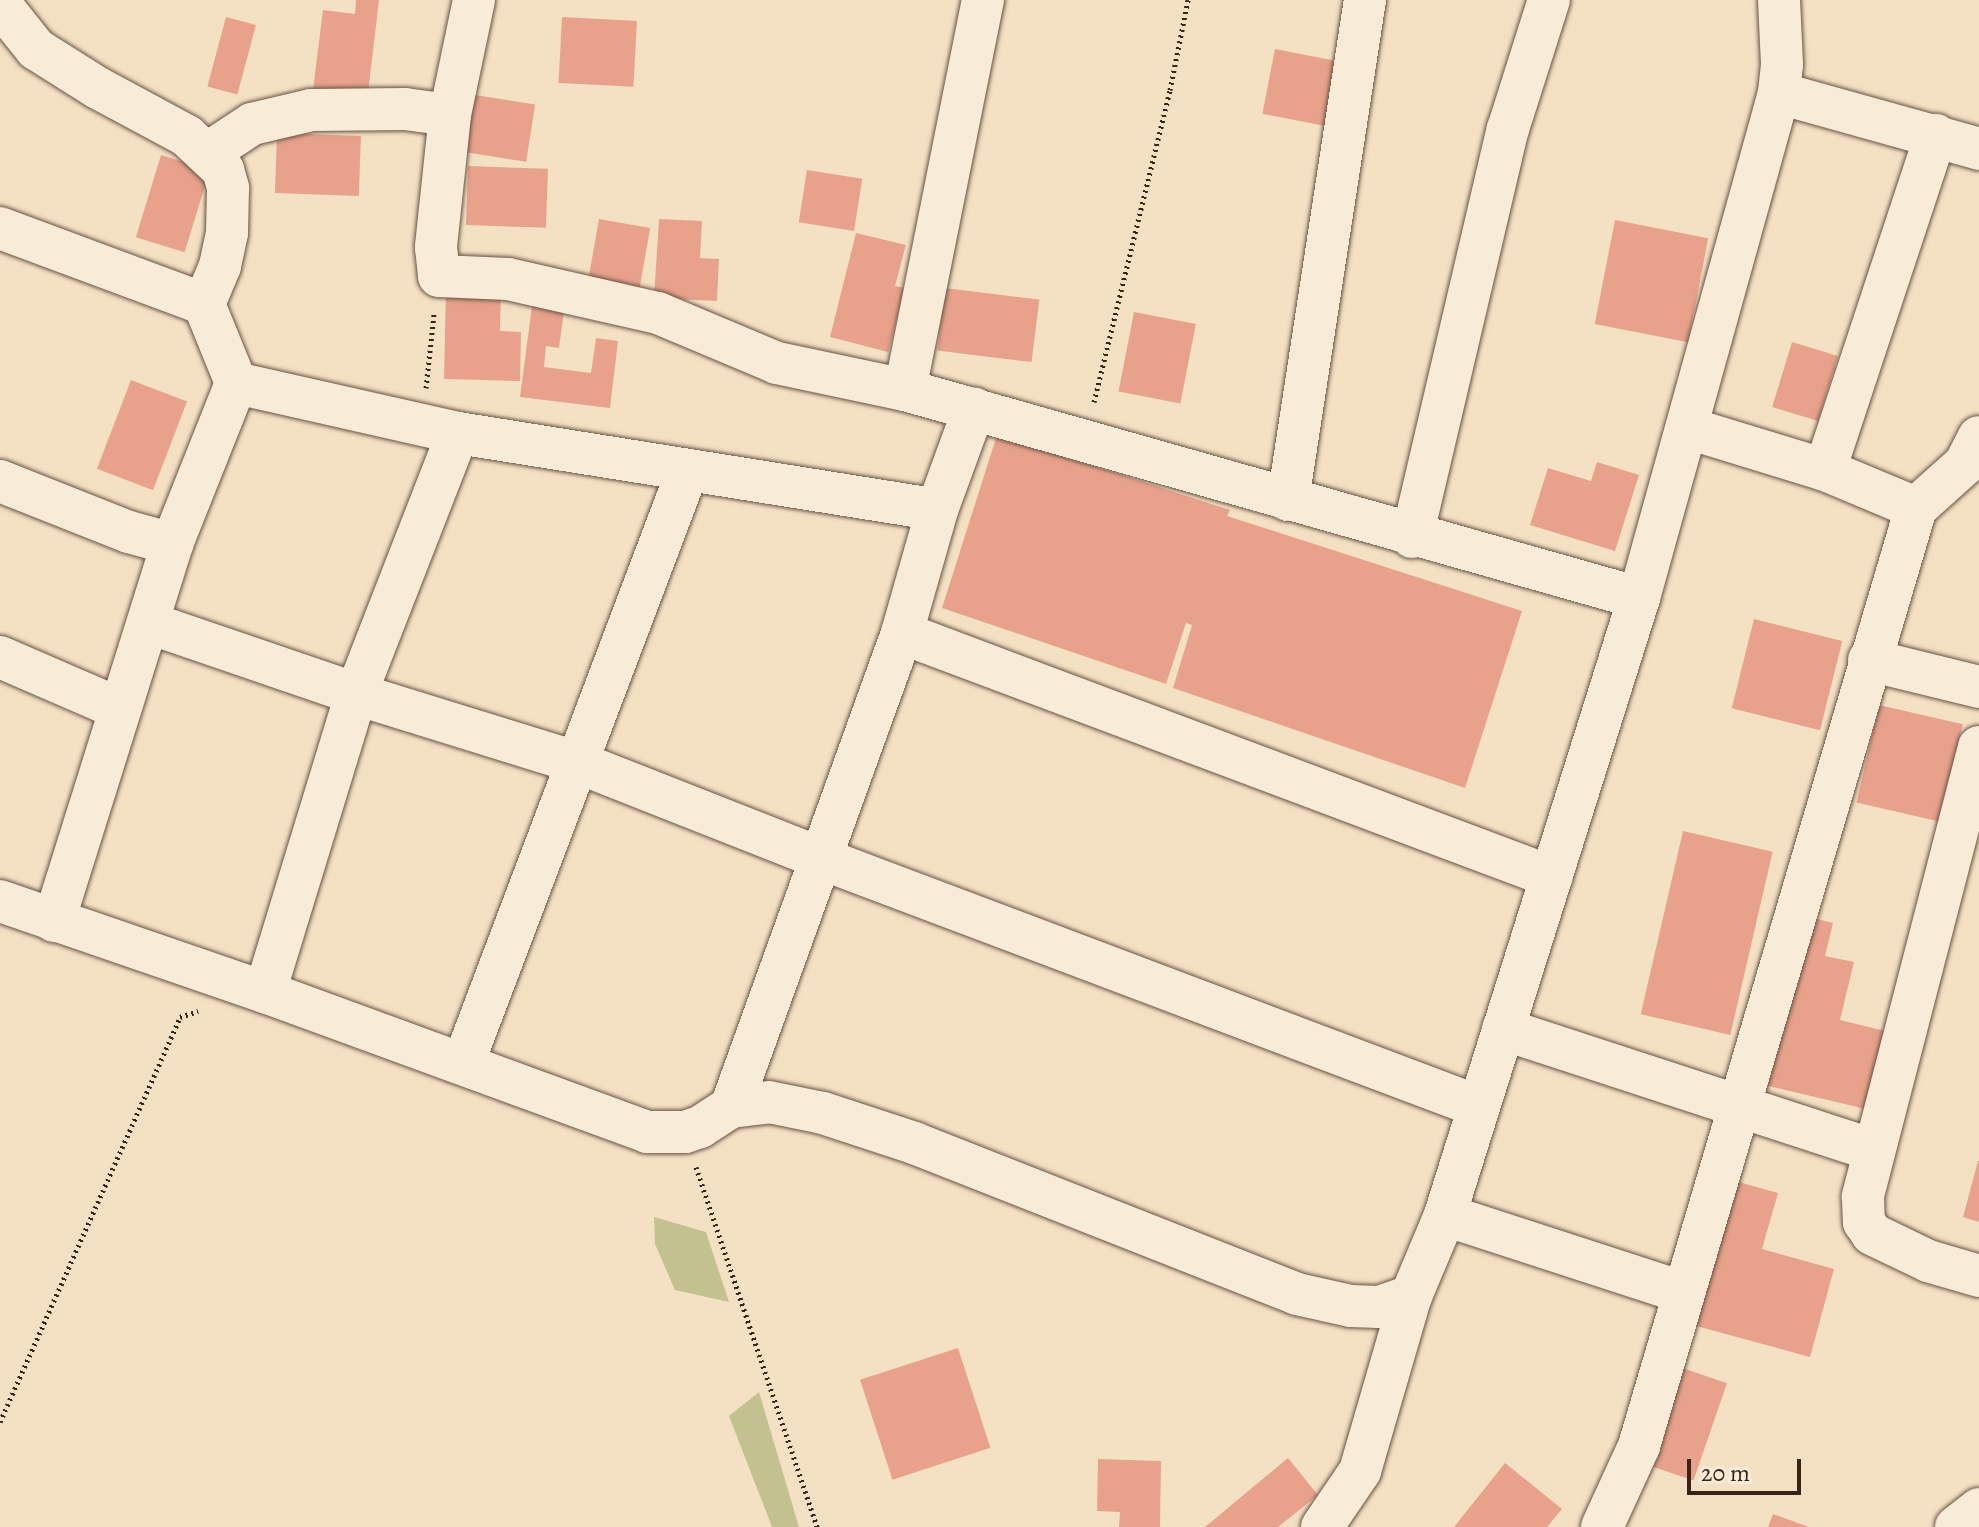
<!DOCTYPE html>
<html>
<head>
<meta charset="utf-8">
<style>
  body { margin:0 }
  #map { position:relative; width:1979px; height:1527px; overflow:hidden; background:#f4e1c4; font-family:Alegreya,serif }
  div>[style] { position:absolute }
  .green>* { inset:0; background:#c2c18f }
  .building>* { inset:0; background:#e8a28b; transform-origin:0 0 }
  .path>* { height:5px; margin-top:-2.5px; transform-origin:0; background:repeating-linear-gradient(90deg,#3b2218 0 2px,transparent 0 6px) }
  .roads { filter:drop-shadow(0 0 2px #695243) drop-shadow(0 0 2px #695243) }
  .minor>* { height:42px; margin:-21px; padding:0 21px; transform-origin:21px; border-radius:21px; background:#f8ecd9 }
  span { translate:-50% -50%; white-space:nowrap; text-align:center; line-height:1.15; -webkit-text-stroke:6px #f8ecd9; paint-order:stroke }
  .scale { position:absolute; left:1687px; top:1459px; width:114px; height:36px; box-sizing:border-box; border:4px solid #3b2218; border-top:0; padding-left:10px; font-size:24px; line-height:28px; white-space:nowrap; color:#3b2218; -webkit-text-stroke:6px #f8ecd9; paint-order:stroke }
</style>
</head>
<body>
<div id="map">
  <div class="green">
    <div style="clip-path:polygon(654px 1217px,706px 1232px,729px 1302px,675px 1290px,655px 1244px)"></div>
    <div style="clip-path:polygon(759px 1392px,799px 1527px,772px 1527px,729px 1416px)"></div>
  </div>
  <div class="building">
    <div style="clip-path:polygon(356px 0,379px 0,368px 93px,313px 90px,323px 10px,355px 14px)"></div>
    <div style="left:226px;top:17px;width:31px;height:72px;rotate:15deg"></div>
    <div style="left:562px;top:17px;width:75px;height:66px;rotate:3deg"></div>
    <div style="left:1275px;top:49px;width:64px;height:66px;rotate:11deg"></div>
    <div style="left:469px;top:94px;width:67px;height:58px;rotate:9deg"></div>
    <div style="left:277px;top:133px;width:84px;height:60px;rotate:2deg"></div>
    <div style="left:161px;top:155px;width:51px;height:86px;rotate:17deg"></div>
    <div style="left:468px;top:166px;width:80px;height:59px;rotate:2deg"></div>
    <div style="left:807px;top:170px;width:56px;height:53px;rotate:9deg"></div>
    <div style="left:599px;top:219px;width:52px;height:69px;rotate:10deg"></div>
    <div style="clip-path:polygon(659px 219px,702px 221px,700px 258px,719px 259px,717px 301px,654px 298px)"></div>
    <div style="left:1615px;top:220px;width:95px;height:106px;rotate:11deg"></div>
    <div style="clip-path:polygon(856px 233px,906px 245px,895px 286px,905px 288px,888px 352px,830px 337px)"></div>
    <div style="left:945px;top:288px;width:95px;height:63px;rotate:7deg"></div>
    <div style="clip-path:polygon(446px 290px,501px 291px,500px 331px,521px 332px,520px 381px,444px 379px)"></div>
    <div style="clip-path:polygon(532px 306px,564px 310px,559px 348px,546px 346px,544px 367px,591px 373px,596px 338px,618px 341px,610px 408px,520px 397px)"></div>
    <div style="left:1134px;top:312px;width:63px;height:81px;rotate:11deg"></div>
    <div style="left:1792px;top:342px;width:48px;height:68px;rotate:17deg"></div>
    <div style="left:131px;top:380px;width:60px;height:95px;rotate:21deg"></div>
    <div style="clip-path:polygon(997px 435px,1230px 510px,1227px 516px,1522px 611px,1465px 788px,1173px 688px,1192px 625px,1186px 623px,1166px 684px,942px 608px)"></div>
    <div style="clip-path:polygon(1597px 462px,1639px 475px,1615px 551px,1530px 525px,1548px 468px,1591px 481px)"></div>
    <div style="left:1754px;top:619px;width:91px;height:92px;rotate:14deg"></div>
    <div style="left:1879px;top:705px;width:86px;height:100px;rotate:13deg"></div>
    <div style="left:1683px;top:831px;width:92px;height:188px;rotate:13deg"></div>
    <div style="clip-path:polygon(1805px 916px,1833px 923px,1825px 956px,1854px 962px,1840px 1020px,1889px 1032px,1870px 1110px,1764px 1085px)"></div>
    <div style="clip-path:polygon(1978px 1161px,1979px 1161px,1979px 1222px,1963px 1217px)"></div>
    <div style="clip-path:polygon(1728px 1179px,1778px 1193px,1762px 1249px,1834px 1269px,1810px 1357px,1689px 1324px)"></div>
    <div style="left:958px;top:1348px;width:105px;height:103px;rotate:72deg"></div>
    <div style="left:1674px;top:1365px;width:56px;height:103px;rotate:19deg"></div>
    <div style="clip-path:polygon(1288px 1458px,1318px 1495px,1278px 1527px,1205px 1527px)"></div>
    <div style="clip-path:polygon(1098px 1459px,1161px 1461px,1160px 1527px,1119px 1527px,1120px 1512px,1097px 1511px)"></div>
    <div style="clip-path:polygon(1505px 1463px,1562px 1509px,1547px 1527px,1454px 1527px)"></div>
    <div style="clip-path:polygon(1773px 1514px,1809px 1527px,1768px 1527px)"></div>
  </div>
  <div class="path">
    <div style="left:426px;top:388px;width:74px;rotate:-83.8deg"></div>
    <div style="left:1094px;top:402px;width:321px;rotate:-76.3deg"></div>
    <div style="left:1170px;top:90px;width:92px;rotate:-78.7deg"></div>
    <div style="left:696px;top:1167px;width:380px;rotate:71.4deg"></div>
    <div style="left:0;top:1422px;width:443px;rotate:-66deg"></div>
    <div style="left:180px;top:1017px;width:19px;rotate:-18deg"></div>
  </div>
  <div class="roads">
    <div class="minor">
      <div style="left:474px;top:0;width:117px;rotate:101.8deg"></div>
      <div style="left:450px;top:115px;width:133px;rotate:96.1deg"></div>
      <div style="left:436px;top:247px;width:29px;rotate:84deg"></div>
      <div style="left:439px;top:276px;width:69px;rotate:2.5deg"></div>
      <div style="left:508px;top:279px;width:154px;rotate:12.8deg"></div>
      <div style="left:658px;top:313px;width:129px;rotate:22.8deg"></div>
      <div style="left:777px;top:363px;width:131px;rotate:11.9deg"></div>
      <div style="left:905px;top:390px;width:763px;rotate:15.82deg"></div>
      <div style="left:0;top:4px;width:58px;rotate:51.3deg"></div>
      <div style="left:36px;top:49px;width:73px;rotate:32.2deg"></div>
      <div style="left:98px;top:88px;width:101px;rotate:28.3deg"></div>
      <div style="left:187px;top:136px;width:50px;rotate:43.4deg"></div>
      <div style="left:223px;top:170px;width:19px;rotate:74deg"></div>
      <div style="left:228px;top:188px;width:45px;rotate:91.3deg"></div>
      <div style="left:227px;top:233px;width:34px;rotate:102deg"></div>
      <div style="left:220px;top:266px;width:41px;rotate:112.8deg"></div>
      <div style="left:204px;top:304px;width:85px;rotate:67.9deg"></div>
      <div style="left:236px;top:383px;width:228px;rotate:12.7deg"></div>
      <div style="left:458px;top:433px;width:485px;rotate:9.1deg"></div>
      <div style="left:1779px;top:93px;width:208px;rotate:15.6deg"></div>
      <div style="left:208px;top:153px;width:53px;rotate:-33.4deg"></div>
      <div style="left:252px;top:124px;width:61px;rotate:-13.3deg"></div>
      <div style="left:311px;top:110px;width:94px;rotate:-0.6deg"></div>
      <div style="left:405px;top:109px;width:45px;rotate:7.6deg"></div>
      <div style="left:0;top:228px;width:218px;rotate:20.4deg"></div>
      <div style="left:905px;top:390px;width:398px;rotate:-78.7deg"></div>
      <div style="left:1688px;top:428px;width:143px;rotate:17deg"></div>
      <div style="left:1825px;top:470px;width:99px;rotate:22.7deg"></div>
      <div style="left:1825px;top:470px;width:353px;rotate:-71.7deg"></div>
      <div style="left:0;top:481px;width:139px;rotate:21.6deg"></div>
      <div style="left:129px;top:532px;width:45px;rotate:15.6deg"></div>
      <div style="left:1288px;top:500px;width:506px;rotate:-81.25deg"></div>
      <div style="left:1412px;top:537px;width:419px;rotate:-76.8deg"></div>
      <div style="left:1508px;top:129px;width:135px;rotate:-72.4deg"></div>
      <div style="left:149px;top:623px;width:219px;rotate:18.9deg"></div>
      <div style="left:356px;top:694px;width:233px;rotate:17.2deg"></div>
      <div style="left:579px;top:763px;width:259px;rotate:21.5deg"></div>
      <div style="left:820px;top:858px;width:702px;rotate:20.68deg"></div>
      <div style="left:902px;top:633px;width:694px;rotate:20.58deg"></div>
      <div style="left:0;top:657px;width:129px;rotate:23.4deg"></div>
      <div style="left:1869px;top:660px;width:113px;rotate:13.8deg"></div>
      <div style="left:1979px;top:747px;width:465px;rotate:104.5deg"></div>
      <div style="left:1863px;top:1197px;width:25px;rotate:88deg"></div>
      <div style="left:1864px;top:1222px;width:14px;rotate:56deg"></div>
      <div style="left:1872px;top:1234px;width:62px;rotate:25.7deg"></div>
      <div style="left:1928px;top:1261px;width:53px;rotate:16.4deg"></div>
      <div style="left:0;top:901px;width:280px;rotate:19deg"></div>
      <div style="left:265px;top:992px;width:407px;rotate:20.1deg"></div>
      <div style="left:647px;top:1132px;width:38px"></div>
      <div style="left:685px;top:1132px;width:16px;rotate:-18deg"></div>
      <div style="left:700px;top:1127px;width:37px;rotate:-33deg"></div>
      <div style="left:731px;top:1107px;width:38px;rotate:-7deg"></div>
      <div style="left:769px;top:1102px;width:55px;rotate:11.5deg"></div>
      <div style="left:823px;top:1113px;width:96px;rotate:18.2deg"></div>
      <div style="left:914px;top:1143px;width:412px;rotate:21.5deg"></div>
      <div style="left:1297px;top:1294px;width:55px;rotate:12.5deg"></div>
      <div style="left:1351px;top:1306px;width:28px;rotate:2deg"></div>
      <div style="left:1379px;top:1307px;width:34px;rotate:-19deg"></div>
      <div style="left:54px;top:921px;width:395px;rotate:-72.6deg"></div>
      <div style="left:172px;top:544px;width:173px;rotate:-68.3deg"></div>
      <div style="left:265px;top:992px;width:312px;rotate:-73deg"></div>
      <div style="left:356px;top:694px;width:280px;rotate:-68.7deg"></div>
      <div style="left:1503px;top:1029px;width:390px;rotate:18.1deg"></div>
      <div style="left:463px;top:1064px;width:633px;rotate:-69.27deg"></div>
      <div style="left:731px;top:1107px;width:504px;rotate:-70.16deg"></div>
      <div style="left:902px;top:633px;width:128px;rotate:-74.1deg"></div>
      <div style="left:937px;top:510px;width:108px;rotate:-69.9deg"></div>
      <div style="left:1445px;top:1215px;width:249px;rotate:18deg"></div>
      <div style="left:1322px;top:1527px;width:68px;rotate:-55.8deg"></div>
      <div style="left:1360px;top:1471px;width:182px;rotate:-73.8deg"></div>
      <div style="left:1411px;top:1296px;width:88px;rotate:-67.2deg"></div>
      <div style="left:1445px;top:1215px;width:647px;rotate:-72.55deg"></div>
      <div style="left:1639px;top:598px;width:524px;rotate:-74.51deg"></div>
      <div style="left:1779px;top:93px;width:29px;rotate:-84deg"></div>
      <div style="left:1782px;top:64px;width:64px;rotate:-92.7deg"></div>
      <div style="left:1602px;top:1527px;width:89px;rotate:-65.4deg"></div>
      <div style="left:1639px;top:1446px;width:978px;rotate:-73.55deg"></div>
      <div style="left:1916px;top:508px;width:66px;rotate:-41.9deg"></div>
      <div style="left:1965px;top:464px;width:30px;rotate:-63deg"></div>
      <div style="left:1956px;top:1527px;width:29px;rotate:-38deg"></div>
    </div>
  </div>
  <div class="scale">20 m</div>
</div>
</body>
</html>
